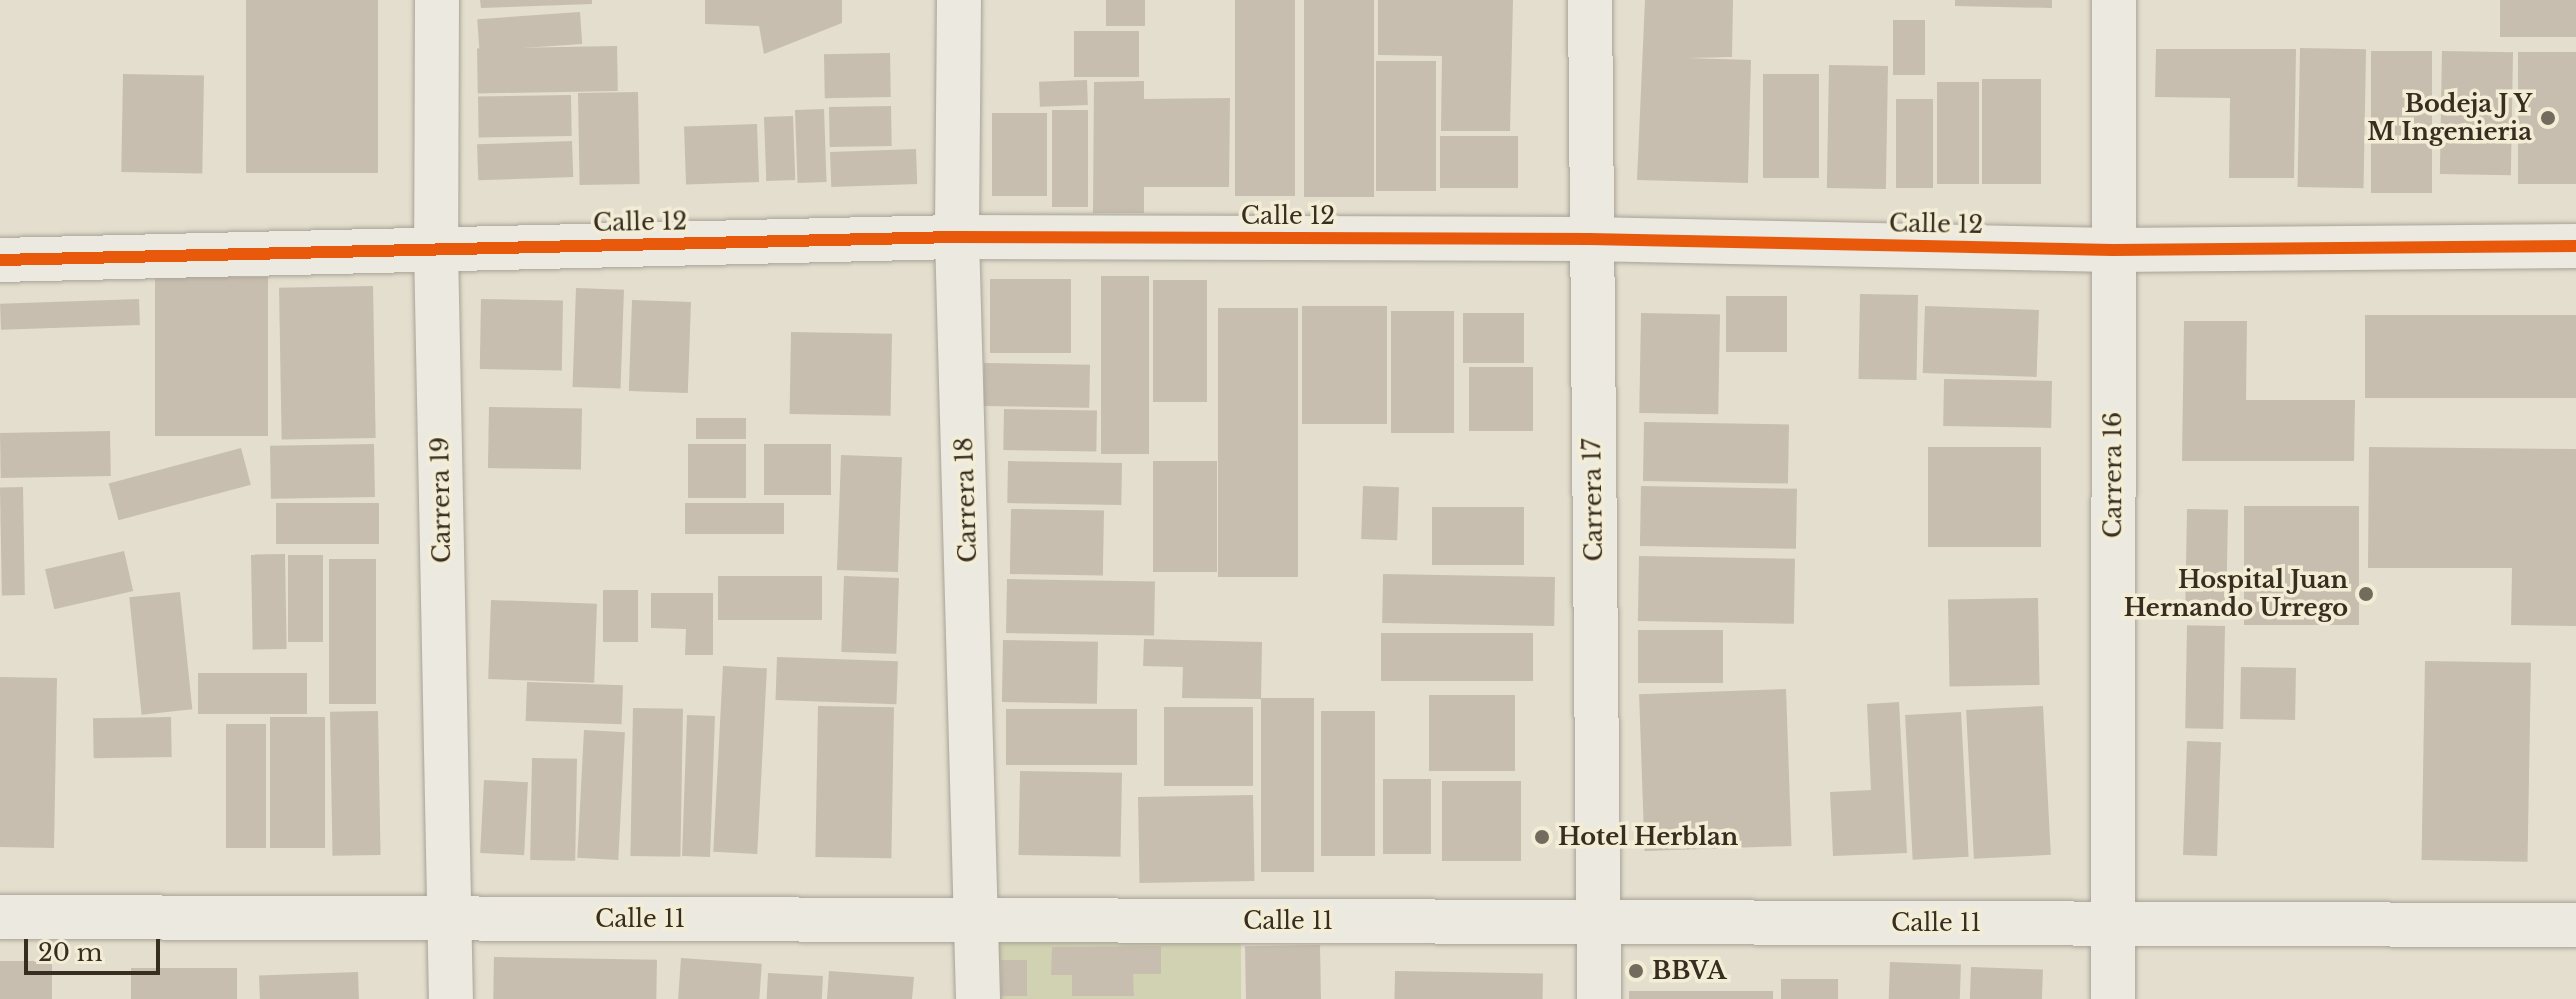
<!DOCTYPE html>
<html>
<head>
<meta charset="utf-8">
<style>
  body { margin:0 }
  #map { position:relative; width:2576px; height:999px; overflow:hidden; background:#e3dece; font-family:"Libre Baskerville",serif }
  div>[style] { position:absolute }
  .green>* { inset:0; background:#d0d2b2; transform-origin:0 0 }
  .building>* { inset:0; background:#c7beaf; transform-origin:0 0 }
  .roads { filter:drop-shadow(0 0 2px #a9a397) drop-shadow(0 0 2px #a9a397) }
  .street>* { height:44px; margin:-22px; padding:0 22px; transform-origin:22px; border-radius:22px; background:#ece9e0 }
  .secondary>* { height:44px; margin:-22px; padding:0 22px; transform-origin:22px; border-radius:22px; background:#ece9e0 }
  .cycleway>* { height:12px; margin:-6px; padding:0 6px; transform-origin:6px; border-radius:6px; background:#e8590c }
  .dots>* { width:22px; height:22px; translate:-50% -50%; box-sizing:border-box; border:4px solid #f3edd6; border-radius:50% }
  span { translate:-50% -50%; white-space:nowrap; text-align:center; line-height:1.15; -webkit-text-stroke:7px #f3edd6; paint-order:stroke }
  .poi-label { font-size:24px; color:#372d20; font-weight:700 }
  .right { translate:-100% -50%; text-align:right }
  .left { translate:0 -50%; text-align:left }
  .street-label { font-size:24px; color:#372d20 }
  .scale { position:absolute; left:24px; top:939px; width:136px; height:36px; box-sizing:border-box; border:4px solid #372d20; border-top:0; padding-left:10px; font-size:24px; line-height:28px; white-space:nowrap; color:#372d20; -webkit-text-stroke:6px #f3edd6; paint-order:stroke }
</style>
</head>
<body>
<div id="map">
  <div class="green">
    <div style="left:993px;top:935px;width:248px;height:64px"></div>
  </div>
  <div class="building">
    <div style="left:246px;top:0;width:132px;height:173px"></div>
    <div style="clip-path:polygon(480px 0,592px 0,592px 4px,481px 8px)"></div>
    <div style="clip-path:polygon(705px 0,842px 0,842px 23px,764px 54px,759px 26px,705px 24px)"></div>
    <div style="left:1106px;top:0;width:39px;height:26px"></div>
    <div style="left:1235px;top:0;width:60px;height:196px"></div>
    <div style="left:1304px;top:0;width:70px;height:197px"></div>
    <div style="clip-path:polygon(1378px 0,1513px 0,1510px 131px,1441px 131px,1442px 56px,1378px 55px)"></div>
    <div style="clip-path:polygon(1645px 0,1733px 0,1732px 57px,1687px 58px,1751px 60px,1748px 183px,1637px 180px)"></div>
    <div style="clip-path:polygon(1955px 0,2052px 0,2052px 8px,1955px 6px)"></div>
    <div style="left:2500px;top:0;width:76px;height:37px"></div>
    <div style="left:580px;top:12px;width:32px;height:103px;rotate:86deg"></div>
    <div style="left:1893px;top:20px;width:32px;height:55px"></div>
    <div style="left:1139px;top:31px;width:46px;height:65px;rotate:90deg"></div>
    <div style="left:617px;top:46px;width:45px;height:140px;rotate:89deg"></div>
    <div style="left:2300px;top:48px;width:66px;height:139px;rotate:1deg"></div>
    <div style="clip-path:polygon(2156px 49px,2296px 49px,2294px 178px,2229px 178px,2230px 98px,2155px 97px)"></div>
    <div style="left:2371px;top:51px;width:61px;height:142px"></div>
    <div style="left:2442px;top:51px;width:71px;height:123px;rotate:1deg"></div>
    <div style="left:2576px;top:52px;width:132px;height:58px;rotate:90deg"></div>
    <div style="left:890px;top:53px;width:44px;height:66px;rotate:89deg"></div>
    <div style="left:1376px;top:61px;width:60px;height:130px"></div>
    <div style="left:1829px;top:65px;width:59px;height:123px;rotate:1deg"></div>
    <div style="left:123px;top:74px;width:81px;height:98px;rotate:1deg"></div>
    <div style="left:1819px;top:74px;width:104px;height:56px;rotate:90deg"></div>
    <div style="left:2041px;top:79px;width:105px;height:59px;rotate:90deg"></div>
    <div style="left:1087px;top:80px;width:25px;height:48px;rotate:88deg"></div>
    <div style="clip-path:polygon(1144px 81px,1144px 99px,1230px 98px,1229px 187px,1144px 187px,1144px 213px,1093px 213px,1094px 82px)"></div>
    <div style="left:1937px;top:82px;width:42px;height:102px"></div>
    <div style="left:638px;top:92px;width:92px;height:60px;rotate:89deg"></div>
    <div style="left:571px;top:95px;width:41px;height:93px;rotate:89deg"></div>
    <div style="left:1896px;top:99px;width:37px;height:89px"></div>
    <div style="left:891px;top:106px;width:40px;height:62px;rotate:89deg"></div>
    <div style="left:824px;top:109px;width:73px;height:29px;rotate:88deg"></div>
    <div style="left:1052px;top:110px;width:36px;height:97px"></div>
    <div style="left:992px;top:113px;width:55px;height:83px"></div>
    <div style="left:793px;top:116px;width:64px;height:29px;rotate:88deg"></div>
    <div style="left:757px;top:124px;width:58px;height:73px;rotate:88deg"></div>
    <div style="left:1440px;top:136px;width:78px;height:52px"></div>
    <div style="left:572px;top:141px;width:36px;height:95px;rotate:88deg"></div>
    <div style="left:916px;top:149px;width:35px;height:86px;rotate:88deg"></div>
    <div style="left:1101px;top:276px;width:48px;height:178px"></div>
    <div style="left:268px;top:277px;width:159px;height:113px;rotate:90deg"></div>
    <div style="left:990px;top:279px;width:81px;height:74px"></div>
    <div style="left:1153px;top:280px;width:54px;height:122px"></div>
    <div style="left:373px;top:286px;width:152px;height:94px;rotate:89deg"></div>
    <div style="left:576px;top:288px;width:48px;height:99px;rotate:2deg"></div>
    <div style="left:1860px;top:294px;width:58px;height:85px;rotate:1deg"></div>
    <div style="left:1787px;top:296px;width:56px;height:61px;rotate:90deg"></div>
    <div style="left:139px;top:299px;width:26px;height:139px;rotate:88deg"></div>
    <div style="left:481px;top:299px;width:82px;height:70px;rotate:1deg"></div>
    <div style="left:632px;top:300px;width:59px;height:91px;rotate:2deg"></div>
    <div style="left:1302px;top:306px;width:85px;height:118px"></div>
    <div style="left:1925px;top:306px;width:114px;height:67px;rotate:2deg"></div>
    <div style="left:1298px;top:308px;width:269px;height:80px;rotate:90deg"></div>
    <div style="left:1391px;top:311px;width:63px;height:122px"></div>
    <div style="left:1463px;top:313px;width:61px;height:50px"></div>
    <div style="left:1641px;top:313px;width:79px;height:100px;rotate:1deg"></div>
    <div style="left:2365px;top:315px;width:211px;height:83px"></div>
    <div style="clip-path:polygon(2184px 321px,2247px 321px,2246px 400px,2355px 400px,2354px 461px,2182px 461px)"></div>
    <div style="left:791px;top:332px;width:101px;height:82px;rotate:1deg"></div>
    <div style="left:984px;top:363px;width:106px;height:43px;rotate:1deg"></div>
    <div style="left:1469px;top:367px;width:64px;height:64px"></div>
    <div style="left:1944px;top:379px;width:108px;height:47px;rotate:1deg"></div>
    <div style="left:489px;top:407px;width:93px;height:61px;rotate:1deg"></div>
    <div style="left:1004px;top:409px;width:93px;height:41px;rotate:1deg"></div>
    <div style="left:696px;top:418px;width:50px;height:21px"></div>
    <div style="left:1644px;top:422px;width:145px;height:59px;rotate:1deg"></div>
    <div style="left:110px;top:431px;width:45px;height:110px;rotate:89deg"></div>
    <div style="left:374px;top:444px;width:53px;height:104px;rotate:89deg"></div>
    <div style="left:688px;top:444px;width:58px;height:54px"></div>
    <div style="left:764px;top:444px;width:67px;height:51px"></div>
    <div style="left:2041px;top:447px;width:100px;height:113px;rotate:90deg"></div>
    <div style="clip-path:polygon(2369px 447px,2576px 449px,2576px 626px,2511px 625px,2512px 568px,2368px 568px)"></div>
    <div style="left:241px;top:448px;width:38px;height:137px;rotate:75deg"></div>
    <div style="left:841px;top:455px;width:61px;height:115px;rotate:2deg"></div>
    <div style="left:1008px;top:461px;width:114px;height:42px;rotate:1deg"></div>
    <div style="left:1153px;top:461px;width:64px;height:111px"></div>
    <div style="left:1363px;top:486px;width:36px;height:53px;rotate:2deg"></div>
    <div style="left:1641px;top:486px;width:156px;height:60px;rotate:1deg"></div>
    <div style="left:23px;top:487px;width:108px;height:23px;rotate:89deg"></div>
    <div style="left:379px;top:503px;width:41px;height:103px;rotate:90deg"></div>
    <div style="left:685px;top:503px;width:99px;height:31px"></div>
    <div style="left:2244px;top:506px;width:115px;height:119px"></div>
    <div style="left:1432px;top:507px;width:92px;height:58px"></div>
    <div style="left:1011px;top:509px;width:93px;height:65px;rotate:1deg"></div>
    <div style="left:2187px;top:509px;width:41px;height:100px;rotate:1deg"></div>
    <div style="left:124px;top:551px;width:41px;height:81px;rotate:77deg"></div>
    <div style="left:285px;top:554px;width:95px;height:34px;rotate:89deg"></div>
    <div style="left:288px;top:555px;width:35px;height:87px"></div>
    <div style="left:1639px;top:556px;width:156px;height:65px;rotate:1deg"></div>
    <div style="left:329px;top:559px;width:47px;height:145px"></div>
    <div style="left:718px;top:576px;width:104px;height:44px"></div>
    <div style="left:844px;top:576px;width:55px;height:76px;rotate:2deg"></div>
    <div style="left:1555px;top:577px;width:49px;height:172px;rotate:91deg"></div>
    <div style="left:1007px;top:579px;width:148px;height:54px;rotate:1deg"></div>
    <div style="left:638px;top:590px;width:52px;height:35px;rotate:90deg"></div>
    <div style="left:180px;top:592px;width:118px;height:51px;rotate:84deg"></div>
    <div style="clip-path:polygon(651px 593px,713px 593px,713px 655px,685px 655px,686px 629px,651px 628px)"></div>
    <div style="left:2038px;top:598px;width:87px;height:90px;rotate:89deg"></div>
    <div style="left:491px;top:600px;width:106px;height:79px;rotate:2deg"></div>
    <div style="left:2225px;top:626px;width:103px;height:38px;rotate:91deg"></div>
    <div style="left:1723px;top:630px;width:53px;height:85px;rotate:90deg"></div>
    <div style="left:1533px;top:633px;width:48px;height:152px;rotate:90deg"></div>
    <div style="clip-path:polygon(1144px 639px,1262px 642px,1261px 699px,1182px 698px,1183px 667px,1143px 666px)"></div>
    <div style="left:1003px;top:640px;width:95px;height:62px;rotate:1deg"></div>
    <div style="left:777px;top:657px;width:121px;height:43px;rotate:2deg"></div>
    <div style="left:2425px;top:661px;width:106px;height:199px;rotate:1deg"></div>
    <div style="left:723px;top:666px;width:44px;height:186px;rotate:3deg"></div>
    <div style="left:2241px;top:667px;width:55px;height:52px;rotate:1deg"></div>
    <div style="left:307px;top:673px;width:41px;height:109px;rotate:90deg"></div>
    <div style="left:0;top:677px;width:57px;height:170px;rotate:1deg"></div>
    <div style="left:527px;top:682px;width:96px;height:39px;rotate:2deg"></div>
    <div style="left:1786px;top:689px;width:157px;height:147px;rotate:88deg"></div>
    <div style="left:1515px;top:695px;width:76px;height:86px;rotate:90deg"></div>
    <div style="left:1261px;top:698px;width:53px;height:174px"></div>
    <div style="clip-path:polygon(1899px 702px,1907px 853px,1833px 856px,1830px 792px,1871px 790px,1867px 704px)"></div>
    <div style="left:818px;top:706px;width:76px;height:151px;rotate:1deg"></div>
    <div style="left:2043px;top:706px;width:149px;height:77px;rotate:87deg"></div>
    <div style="left:1164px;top:707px;width:89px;height:79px"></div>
    <div style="left:633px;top:708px;width:50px;height:148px;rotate:1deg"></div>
    <div style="left:1006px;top:709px;width:131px;height:56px"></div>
    <div style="left:378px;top:711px;width:144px;height:48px;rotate:89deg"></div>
    <div style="left:1375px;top:711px;width:145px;height:54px;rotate:90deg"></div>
    <div style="left:1961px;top:712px;width:145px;height:56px;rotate:87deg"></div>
    <div style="left:687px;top:715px;width:28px;height:141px;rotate:2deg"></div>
    <div style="left:171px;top:717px;width:40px;height:78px;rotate:89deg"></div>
    <div style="left:325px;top:717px;width:131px;height:55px;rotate:90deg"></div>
    <div style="left:266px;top:724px;width:124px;height:40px;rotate:90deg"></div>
    <div style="left:584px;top:730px;width:41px;height:128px;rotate:3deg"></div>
    <div style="left:2187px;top:741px;width:34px;height:114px;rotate:2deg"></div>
    <div style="left:532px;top:758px;width:45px;height:102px;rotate:1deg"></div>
    <div style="left:1020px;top:771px;width:102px;height:84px;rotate:1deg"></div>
    <div style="left:1383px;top:779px;width:48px;height:75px"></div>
    <div style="left:484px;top:780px;width:44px;height:73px;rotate:3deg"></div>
    <div style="left:1521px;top:781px;width:80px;height:79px;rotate:90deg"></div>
    <div style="left:1253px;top:795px;width:86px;height:115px;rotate:89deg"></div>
    <div style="left:1320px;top:945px;width:54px;height:75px;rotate:89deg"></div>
    <div style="clip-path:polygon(1161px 946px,1161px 974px,1133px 974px,1134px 996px,1072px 996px,1072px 975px,1051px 975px,1052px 947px)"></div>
    <div style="left:494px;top:957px;width:163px;height:42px;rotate:1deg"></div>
    <div style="left:681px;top:958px;width:81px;height:41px;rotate:4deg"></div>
    <div style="left:1001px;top:960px;width:26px;height:36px"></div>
    <div style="left:52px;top:961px;width:38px;height:52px;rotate:90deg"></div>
    <div style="left:1890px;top:962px;width:71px;height:37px;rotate:2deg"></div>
    <div style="left:1971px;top:967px;width:72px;height:32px;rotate:2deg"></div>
    <div style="left:237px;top:968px;width:31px;height:106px;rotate:90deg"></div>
    <div style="clip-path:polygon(829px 971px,914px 977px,912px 999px,827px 999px)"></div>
    <div style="left:1395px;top:971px;width:148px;height:28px;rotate:1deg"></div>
    <div style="left:358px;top:972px;width:27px;height:99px;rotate:88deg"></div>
    <div style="left:768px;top:973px;width:55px;height:26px;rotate:3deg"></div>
    <div style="left:1781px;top:979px;width:57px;height:20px"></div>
    <div style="left:1773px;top:991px;width:8px;height:144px;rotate:90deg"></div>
  </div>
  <div class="roads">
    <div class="street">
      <div style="left:437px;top:0;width:248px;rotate:90.2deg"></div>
      <div style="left:436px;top:248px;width:751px;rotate:88.86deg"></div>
      <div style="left:0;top:260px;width:957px;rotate:-1.38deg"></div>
      <div style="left:957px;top:237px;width:632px;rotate:0.18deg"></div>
      <div style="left:1589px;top:239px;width:524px;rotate:1.2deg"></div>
      <div style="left:2113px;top:250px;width:463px;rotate:-0.5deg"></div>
      <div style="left:0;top:917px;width:2576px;rotate:0.18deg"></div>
      <div style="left:2113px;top:999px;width:999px;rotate:-89.94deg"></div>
    </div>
    <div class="secondary">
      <div style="left:959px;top:0;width:237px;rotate:90.5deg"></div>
      <div style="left:957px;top:237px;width:762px;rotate:88.42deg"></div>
      <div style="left:1590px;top:0;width:999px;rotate:89.48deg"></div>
    </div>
  </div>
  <div class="cycleway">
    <div style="left:0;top:260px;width:957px;rotate:-1.38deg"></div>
    <div style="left:957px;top:237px;width:632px;rotate:0.18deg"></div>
    <div style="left:1589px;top:239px;width:524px;rotate:1.2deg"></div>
    <div style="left:2113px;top:250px;width:463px;rotate:-0.5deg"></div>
  </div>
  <div class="dots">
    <div style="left:2548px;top:118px;background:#736b5d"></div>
    <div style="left:2366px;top:594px;background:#736b5d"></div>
    <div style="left:1542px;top:837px;background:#736b5d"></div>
    <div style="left:1636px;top:971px;background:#736b5d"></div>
  </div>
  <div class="poi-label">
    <span class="right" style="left:2532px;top:118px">Bodeja J Y<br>M Ingenieria</span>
    <span class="right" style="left:2348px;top:594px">Hospital Juan<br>Hernando Urrego</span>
    <span class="left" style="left:1558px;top:837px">Hotel Herblan</span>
    <span class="left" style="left:1652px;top:971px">BBVA</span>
  </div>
  <div class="street-label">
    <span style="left:1288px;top:216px">Calle 12</span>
    <span style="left:640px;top:222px;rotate:-1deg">Calle 12</span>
    <span style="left:1936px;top:224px;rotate:1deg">Calle 12</span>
    <span style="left:2113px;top:475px;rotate:-90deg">Carrera 16</span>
    <span style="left:441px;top:500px;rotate:-91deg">Carrera 19</span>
    <span style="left:966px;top:500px;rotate:-92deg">Carrera 18</span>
    <span style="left:1593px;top:500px;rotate:-91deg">Carrera 17</span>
    <span style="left:640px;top:919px">Calle 11</span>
    <span style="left:1288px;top:921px">Calle 11</span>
    <span style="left:1936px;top:923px">Calle 11</span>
  </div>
  <div class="scale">20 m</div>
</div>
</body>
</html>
